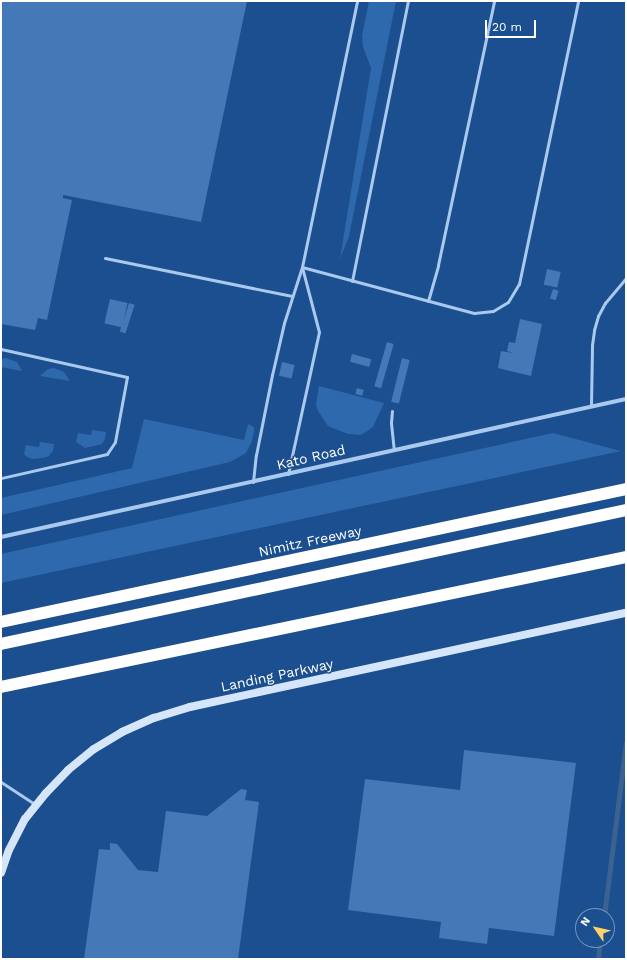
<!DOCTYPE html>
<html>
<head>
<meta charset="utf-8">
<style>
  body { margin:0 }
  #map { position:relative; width:627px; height:960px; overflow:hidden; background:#1b4f8f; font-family:"Work Sans",sans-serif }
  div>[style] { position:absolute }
  .green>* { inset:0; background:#2e69ad }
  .stream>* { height:5px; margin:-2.5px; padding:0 2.5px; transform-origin:2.5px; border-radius:2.5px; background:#3c6290 }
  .building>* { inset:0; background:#4478b7; transform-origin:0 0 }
  .lane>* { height:3px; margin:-1.5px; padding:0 1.5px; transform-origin:1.5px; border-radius:1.5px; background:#a9c9ee }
  .street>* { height:4px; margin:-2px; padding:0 2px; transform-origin:2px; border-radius:2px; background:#a9c9ee }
  .secondary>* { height:8px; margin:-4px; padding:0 4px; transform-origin:4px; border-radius:4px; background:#d6e6fa }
  .highway>* { height:12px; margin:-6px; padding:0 6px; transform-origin:6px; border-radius:6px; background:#fff }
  span { translate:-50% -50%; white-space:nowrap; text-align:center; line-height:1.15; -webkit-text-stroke:3px #1b4f8f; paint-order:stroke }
  .street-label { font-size:14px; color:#fff }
  .frame { position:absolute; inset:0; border:2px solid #fff; pointer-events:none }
  .north { position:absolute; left:575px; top:908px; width:40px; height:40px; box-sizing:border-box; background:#1b4f8f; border:1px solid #7695bc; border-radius:50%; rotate:304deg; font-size:11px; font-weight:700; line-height:16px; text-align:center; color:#fff }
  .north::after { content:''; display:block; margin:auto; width:14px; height:18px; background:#ffd166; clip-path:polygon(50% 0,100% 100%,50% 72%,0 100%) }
  .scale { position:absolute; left:485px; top:20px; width:51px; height:18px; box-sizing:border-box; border:2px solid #fff; border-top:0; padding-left:5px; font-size:12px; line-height:14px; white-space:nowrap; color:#fff; -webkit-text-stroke:3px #1b4f8f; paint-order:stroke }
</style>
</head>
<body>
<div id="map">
  <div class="green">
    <div style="clip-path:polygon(369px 1px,396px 1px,349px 236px,340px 259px,371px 68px,363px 47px,362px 36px)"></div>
    <div style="clip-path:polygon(6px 358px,17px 362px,22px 371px,1px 367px,1px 359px)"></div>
    <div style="clip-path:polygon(54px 368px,64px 372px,70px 381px,40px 376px,48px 369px)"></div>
    <div style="clip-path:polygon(319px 386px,384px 403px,373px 427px,361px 435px,348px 434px,328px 426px,318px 411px,316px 405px)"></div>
    <div style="clip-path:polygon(144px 419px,244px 440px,248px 424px,254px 427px,254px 431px,252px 441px,246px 453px,230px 462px,1px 515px,1px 498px,132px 468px)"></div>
    <div style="clip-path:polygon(92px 430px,106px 432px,105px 439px,102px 444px,85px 448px,76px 442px,78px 433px,91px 435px)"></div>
    <div style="clip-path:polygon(553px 433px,621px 451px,1px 583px,1px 554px)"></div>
    <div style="clip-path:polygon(40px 442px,54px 444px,53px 451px,49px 456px,43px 458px,33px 459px,27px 457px,24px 454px,26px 445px,39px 447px)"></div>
  </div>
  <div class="stream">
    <div style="left:604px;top:916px;width:174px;rotate:-82.8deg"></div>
    <div style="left:598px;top:959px;width:19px;rotate:-84deg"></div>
  </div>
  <div class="building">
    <div style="clip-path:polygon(1px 1px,247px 1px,201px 222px,63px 195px,63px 198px,72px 200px,47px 320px,38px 318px,35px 330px,1px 324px)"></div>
    <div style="left:547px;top:269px;width:14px;height:16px;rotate:12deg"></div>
    <div style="left:553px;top:289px;width:6px;height:10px;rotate:18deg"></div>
    <div style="left:110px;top:299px;width:18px;height:25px;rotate:13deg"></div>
    <div style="left:129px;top:303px;width:6px;height:30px;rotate:18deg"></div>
    <div style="clip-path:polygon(520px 319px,542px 324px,531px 376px,498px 368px,501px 351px,513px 353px,507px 351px,509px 342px,515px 343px)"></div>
    <div style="left:387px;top:342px;width:7px;height:46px;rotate:16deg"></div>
    <div style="left:352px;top:354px;width:20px;height:8px;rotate:15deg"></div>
    <div style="left:402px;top:358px;width:8px;height:45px;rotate:14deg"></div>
    <div style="left:282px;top:362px;width:13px;height:14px;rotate:13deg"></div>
    <div style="left:357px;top:388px;width:7px;height:6px;rotate:16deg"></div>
    <div style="clip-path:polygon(464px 750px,576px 763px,554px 936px,489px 928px,487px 944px,439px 938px,441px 922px,348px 910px,365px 779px,460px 790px)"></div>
    <div style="clip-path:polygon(241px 789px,247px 790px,245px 800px,259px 802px,238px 959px,84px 959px,99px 849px,110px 850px,110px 843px,117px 844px,138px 870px,158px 872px,166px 811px,207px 816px)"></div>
  </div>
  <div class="lane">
    <div style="left:105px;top:258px;width:191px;rotate:11.5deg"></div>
    <div style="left:302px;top:267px;width:178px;rotate:15deg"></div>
    <div style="left:474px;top:313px;width:19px;rotate:-6deg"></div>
    <div style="left:493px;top:311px;width:17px;rotate:-31deg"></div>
    <div style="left:508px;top:302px;width:21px;rotate:-59deg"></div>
    <div style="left:519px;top:284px;width:289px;rotate:-78.2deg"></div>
    <div style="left:352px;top:281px;width:286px;rotate:-78.7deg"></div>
    <div style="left:428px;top:301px;width:37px;rotate:-74deg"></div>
    <div style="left:438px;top:265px;width:270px;rotate:-78deg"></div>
    <div style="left:1px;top:349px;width:129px;rotate:12.5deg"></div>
    <div style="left:127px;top:377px;width:66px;rotate:100.5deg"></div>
    <div style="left:115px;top:442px;width:14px;rotate:124deg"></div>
    <div style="left:107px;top:454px;width:109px;rotate:167.2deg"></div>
    <div style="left:591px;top:405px;width:60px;rotate:-89deg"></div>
    <div style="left:592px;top:345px;width:15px;rotate:-82deg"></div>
    <div style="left:594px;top:330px;width:15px;rotate:-74deg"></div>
    <div style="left:598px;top:316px;width:15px;rotate:-62deg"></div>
    <div style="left:605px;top:303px;width:33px;rotate:-50deg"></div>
    <div style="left:392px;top:411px;width:12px;rotate:95deg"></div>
    <div style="left:391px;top:423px;width:27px;rotate:84deg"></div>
    <div style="left:288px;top:474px;width:145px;rotate:-77.7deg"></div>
    <div style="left:319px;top:332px;width:67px;rotate:-104.7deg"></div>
    <div style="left:253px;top:482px;width:27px;rotate:-84deg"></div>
    <div style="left:256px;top:455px;width:82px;rotate:-78.7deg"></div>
    <div style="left:272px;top:375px;width:53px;rotate:-77deg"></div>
    <div style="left:284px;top:323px;width:59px;rotate:-72.2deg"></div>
    <div style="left:302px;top:267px;width:272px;rotate:-78.3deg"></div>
    <div style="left:1px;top:782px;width:42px;rotate:33.3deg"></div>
  </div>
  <div class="street">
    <div style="left:1px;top:537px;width:640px;rotate:-12.45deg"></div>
  </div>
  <div class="secondary">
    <div style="left:1px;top:873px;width:24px;rotate:-71deg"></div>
    <div style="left:9px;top:850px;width:35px;rotate:-63deg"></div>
    <div style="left:25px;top:819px;width:33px;rotate:-51deg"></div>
    <div style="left:46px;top:793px;width:32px;rotate:-46deg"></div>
    <div style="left:68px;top:770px;width:33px;rotate:-39deg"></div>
    <div style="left:94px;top:749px;width:33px;rotate:-31deg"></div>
    <div style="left:122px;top:732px;width:35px;rotate:-24deg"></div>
    <div style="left:154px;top:718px;width:38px;rotate:-17deg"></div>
    <div style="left:190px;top:707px;width:446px;rotate:-12.2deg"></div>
  </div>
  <div class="highway">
    <div style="left:1px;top:622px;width:639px;rotate:-12.01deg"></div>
    <div style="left:1px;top:644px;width:639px;rotate:-12.1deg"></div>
    <div style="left:1px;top:687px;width:638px;rotate:-11.75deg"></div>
  </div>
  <div class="street-label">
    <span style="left:311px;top:457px;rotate:-13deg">Kato Road</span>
    <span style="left:310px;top:541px;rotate:-12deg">Nimitz Freeway</span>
    <span style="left:277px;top:675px;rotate:-12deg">Landing Parkway</span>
  </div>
  <div class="frame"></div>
  <div class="north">N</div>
  <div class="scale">20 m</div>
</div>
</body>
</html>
